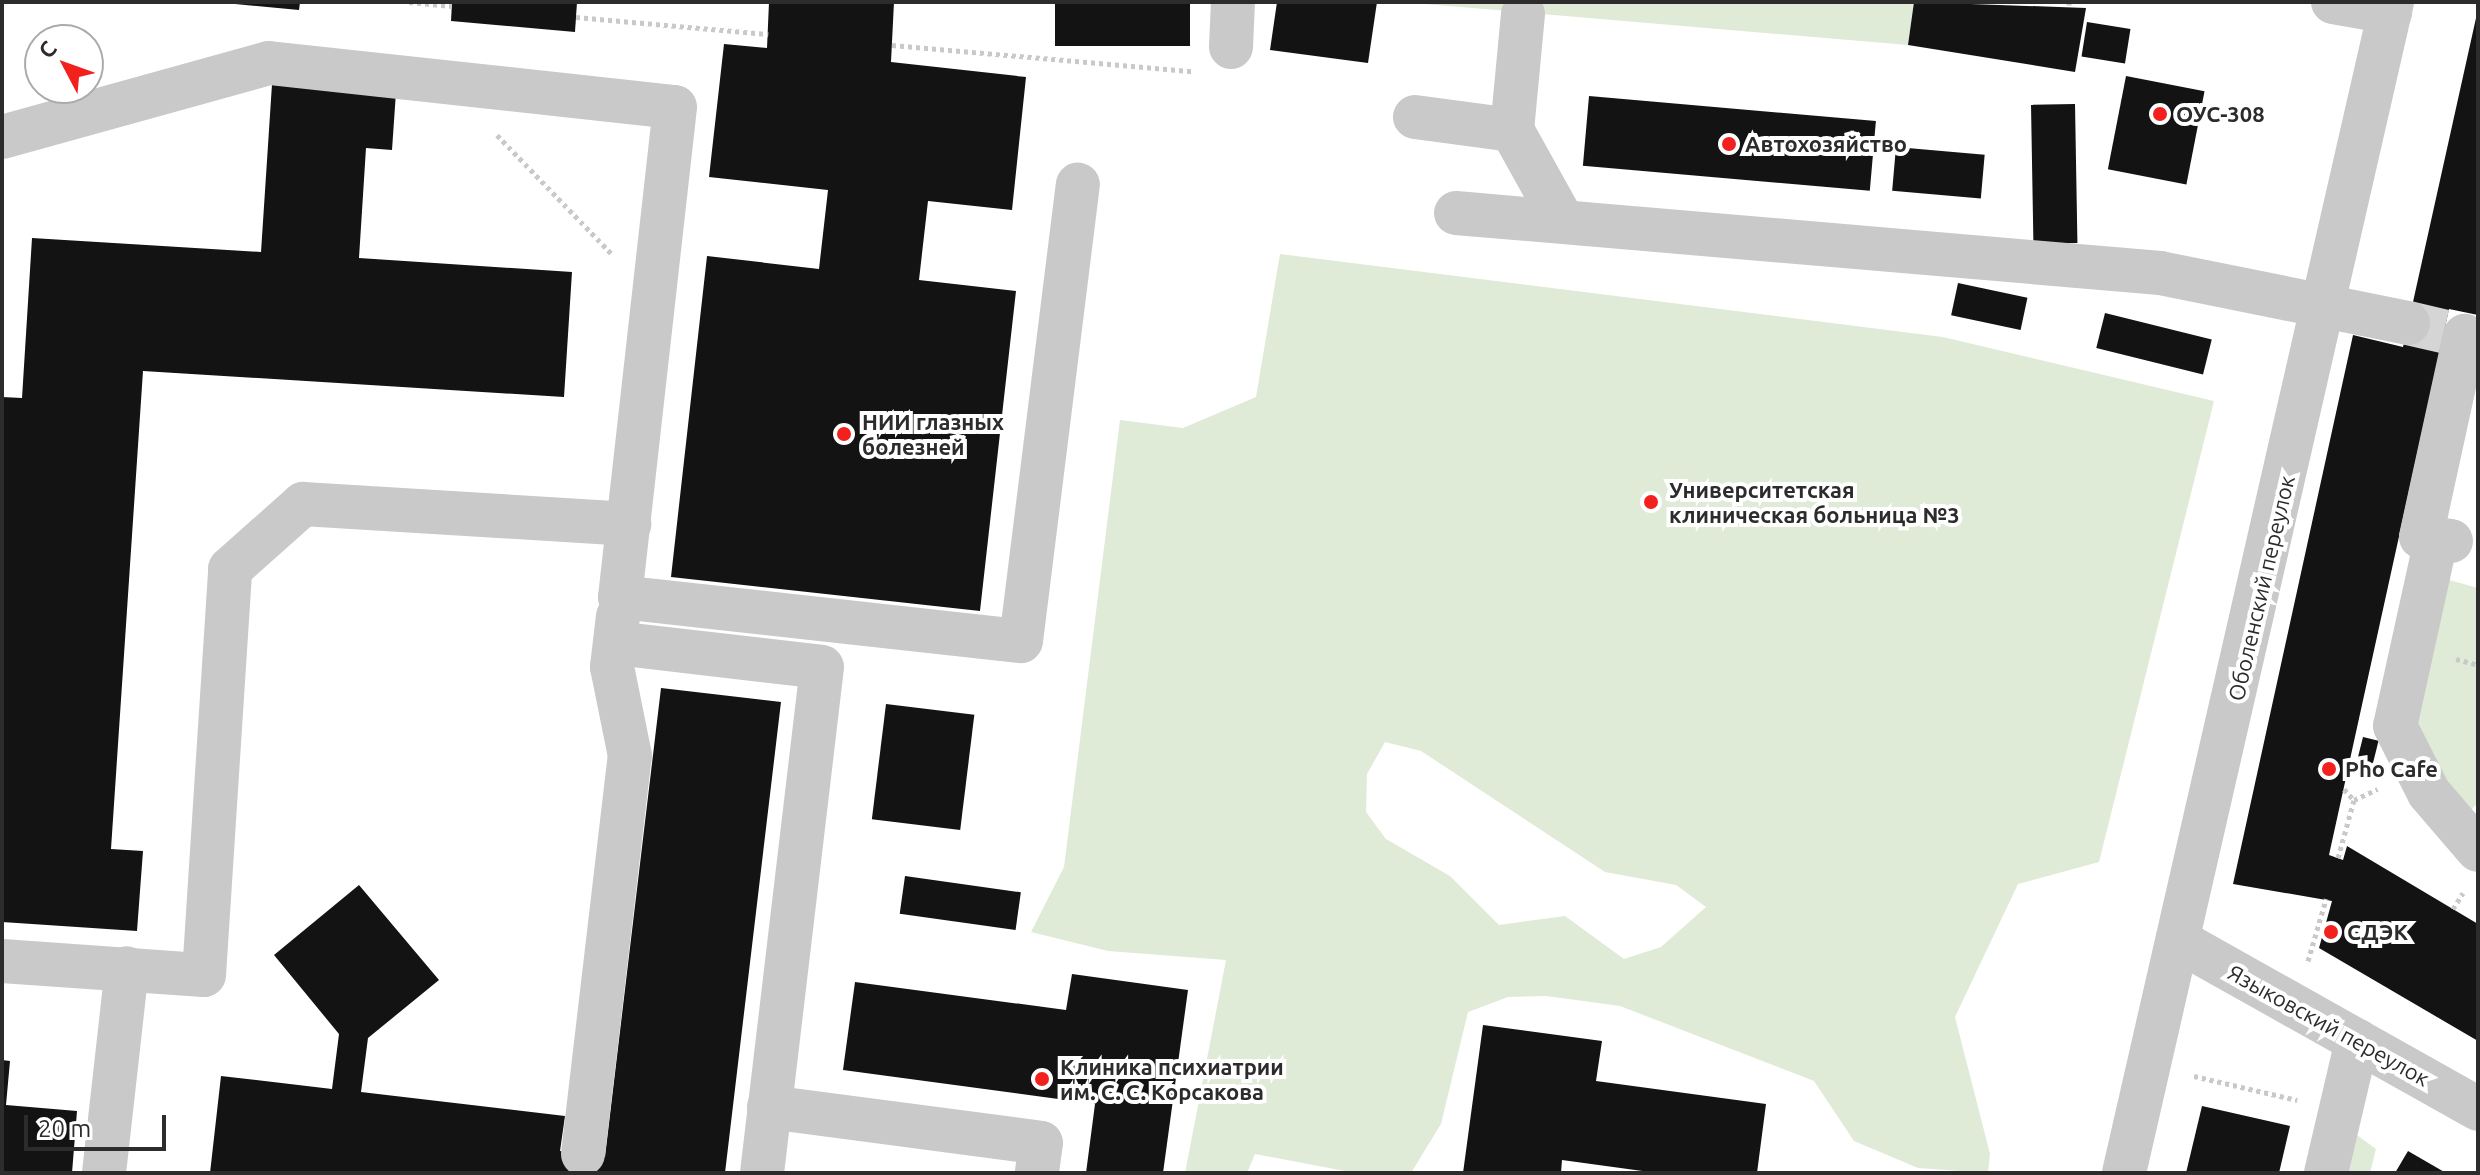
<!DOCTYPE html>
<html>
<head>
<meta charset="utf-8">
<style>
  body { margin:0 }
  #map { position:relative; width:2480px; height:1175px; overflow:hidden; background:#fff; font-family:Ubuntu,sans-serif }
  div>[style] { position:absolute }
  .green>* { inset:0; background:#e0ebd7 }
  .building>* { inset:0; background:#131313; transform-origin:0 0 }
  .minor-tunnel>* { height:44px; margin-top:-22px; transform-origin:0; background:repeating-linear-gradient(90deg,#d5d5d5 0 44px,transparent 0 66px) }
  .path>* { height:5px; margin-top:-2.5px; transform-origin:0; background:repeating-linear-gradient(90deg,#c9c9c9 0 4px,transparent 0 8px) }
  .minor>* { height:44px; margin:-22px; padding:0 22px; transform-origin:22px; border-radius:22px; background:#c9c9c9 }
  .dots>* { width:22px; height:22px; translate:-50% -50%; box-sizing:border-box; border:4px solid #fff; border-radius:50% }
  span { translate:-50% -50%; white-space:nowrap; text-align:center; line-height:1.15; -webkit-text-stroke:8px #fff; paint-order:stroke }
  .poi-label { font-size:22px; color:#2c2c2c; font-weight:700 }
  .left { translate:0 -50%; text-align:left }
  .street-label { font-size:22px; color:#2c2c2c }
  .frame { position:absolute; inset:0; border:4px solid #2c2c2c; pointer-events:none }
  .north { position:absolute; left:24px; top:24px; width:80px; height:80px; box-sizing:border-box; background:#fff; border:2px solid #ababab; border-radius:50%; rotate:311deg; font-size:22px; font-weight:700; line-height:32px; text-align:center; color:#2c2c2c }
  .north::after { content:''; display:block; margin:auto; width:28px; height:36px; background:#f2211e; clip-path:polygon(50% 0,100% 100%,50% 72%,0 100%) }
  .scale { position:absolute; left:24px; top:1115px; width:142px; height:36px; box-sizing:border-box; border:4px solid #2c2c2c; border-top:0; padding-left:10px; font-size:24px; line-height:28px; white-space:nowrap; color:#2c2c2c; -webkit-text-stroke:6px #fff; paint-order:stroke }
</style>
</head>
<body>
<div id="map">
  <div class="green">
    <div style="clip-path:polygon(1401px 2px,1914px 2px,1908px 45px)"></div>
    <div style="clip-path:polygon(evenodd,1280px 254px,1943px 337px,2214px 401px,2099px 862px,2018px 884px,1955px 1017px,1990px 1154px,1988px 1173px,1918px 1168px,1854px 1141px,1814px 1081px,1620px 1006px,1546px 996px,1508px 997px,1468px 1012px,1441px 1124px,1411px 1173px,1355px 1173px,1255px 1154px,1247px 1173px,1185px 1173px,1226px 960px,1108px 951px,1031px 932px,1064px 867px,1120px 420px,1183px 428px,1256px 397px,1280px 254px,1385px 742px,1421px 751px,1605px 872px,1676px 885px,1706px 907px,1661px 947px,1624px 959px,1565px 916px,1499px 925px,1450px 876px,1386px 839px,1366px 812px,1367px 774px,1385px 742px)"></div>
    <div style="clip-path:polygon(2442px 578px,2478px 588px,2478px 803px,2464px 817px,2407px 726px)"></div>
    <div style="clip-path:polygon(2350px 1130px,2376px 1149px,2370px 1173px,2338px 1173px)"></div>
  </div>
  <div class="building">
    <div style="clip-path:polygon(235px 2px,300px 2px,299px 10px,235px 4px)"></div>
    <div style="clip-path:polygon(452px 2px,577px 2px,575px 32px,451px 21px)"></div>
    <div style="clip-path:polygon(769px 2px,894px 2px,891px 62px,1026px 77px,1012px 210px,928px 201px,919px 280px,1016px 291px,980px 611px,671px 577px,707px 256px,819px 269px,828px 190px,709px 177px,724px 44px,767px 48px)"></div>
    <div style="left:1055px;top:2px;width:135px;height:44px"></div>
    <div style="clip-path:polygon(1277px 2px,1377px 2px,1368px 63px,1270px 50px)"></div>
    <div style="clip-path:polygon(1914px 2px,2086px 8px,2075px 72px,1908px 45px)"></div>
    <div style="clip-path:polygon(2478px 9px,2478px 315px,2449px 309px,2329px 855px,2343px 860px,2347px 846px,2478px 924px,2478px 1041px,2319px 948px,2332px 901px,2233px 884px,2353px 335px,2403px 347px)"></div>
    <div style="left:2087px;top:22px;width:44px;height:35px;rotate:9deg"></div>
    <div style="left:2126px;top:76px;width:80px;height:95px;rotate:11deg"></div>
    <div style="clip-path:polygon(272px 84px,396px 92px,392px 150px,366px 148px,359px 258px,572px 272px,564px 397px,143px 371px,111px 849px,143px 851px,137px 931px,2px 922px,2px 397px,22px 398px,32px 238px,261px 252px)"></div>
    <div style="left:1589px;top:96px;width:288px;height:70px;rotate:5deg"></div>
    <div style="left:2075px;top:104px;width:139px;height:44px;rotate:89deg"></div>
    <div style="left:1896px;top:147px;width:89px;height:44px;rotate:5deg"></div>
    <div style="left:1958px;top:283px;width:71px;height:33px;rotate:12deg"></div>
    <div style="left:2105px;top:313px;width:110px;height:36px;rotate:14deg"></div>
    <div style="clip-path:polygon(661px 688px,781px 702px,725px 1173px,210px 1173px,221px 1076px,332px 1089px,339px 1034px,274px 955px,359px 885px,439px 980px,368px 1038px,361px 1092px,565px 1116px,560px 1151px,605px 1157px)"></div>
    <div style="left:886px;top:704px;width:89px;height:116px;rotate:7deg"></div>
    <div style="left:2363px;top:737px;width:16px;height:29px;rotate:14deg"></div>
    <div style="left:905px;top:876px;width:117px;height:38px;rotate:8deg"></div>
    <div style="clip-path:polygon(1072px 974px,1188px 990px,1163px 1173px,1086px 1173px,1095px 1104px,843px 1070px,855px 982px,1066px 1010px)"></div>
    <div style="clip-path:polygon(1483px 1025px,1602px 1041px,1596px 1081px,1766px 1104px,1757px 1173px,1657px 1173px,1562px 1160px,1561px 1173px,1463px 1173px)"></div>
    <div style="clip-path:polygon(2px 1060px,10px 1061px,6px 1105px,77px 1111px,72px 1173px,2px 1173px)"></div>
    <div style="clip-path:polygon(2202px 1106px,2290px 1126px,2279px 1173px,2186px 1173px)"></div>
    <div style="clip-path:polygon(2408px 1151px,2446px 1173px,2395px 1173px)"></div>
  </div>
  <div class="minor-tunnel">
    <div style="left:2408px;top:323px;width:37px;rotate:13deg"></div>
  </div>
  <div class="path">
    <div style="left:409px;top:2px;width:43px;rotate:5.3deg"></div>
    <div style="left:2069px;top:5px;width:3px;rotate:-90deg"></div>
    <div style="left:576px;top:17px;width:193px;rotate:5.1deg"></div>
    <div style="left:892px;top:45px;width:301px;rotate:5deg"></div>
    <div style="left:497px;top:135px;width:165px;rotate:46deg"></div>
    <div style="left:2456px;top:659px;width:23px;rotate:15deg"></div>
    <div style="left:2344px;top:789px;width:15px;rotate:48deg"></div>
    <div style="left:2338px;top:858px;width:60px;rotate:-74.6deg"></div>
    <div style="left:2354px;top:800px;width:26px;rotate:-25deg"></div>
    <div style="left:2453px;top:909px;width:19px;rotate:-58deg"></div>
    <div style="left:2308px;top:961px;width:65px;rotate:-73.8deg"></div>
    <div style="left:2194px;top:1076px;width:106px;rotate:13.1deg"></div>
  </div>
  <div class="minor">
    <div style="left:2333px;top:2px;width:58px;rotate:10deg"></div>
    <div style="left:1523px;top:14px;width:117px;rotate:95.4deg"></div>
    <div style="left:1512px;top:130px;width:103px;rotate:60.9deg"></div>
    <div style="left:1231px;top:47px;width:45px;rotate:-87.5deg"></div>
    <div style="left:1415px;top:117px;width:98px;rotate:7.6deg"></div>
    <div style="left:2px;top:137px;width:277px;rotate:-15.5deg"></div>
    <div style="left:269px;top:63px;width:408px;rotate:6.2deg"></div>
    <div style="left:675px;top:107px;width:493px;rotate:96.4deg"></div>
    <div style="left:620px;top:597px;width:403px;rotate:6.3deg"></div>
    <div style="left:1021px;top:641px;width:460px;rotate:-82.9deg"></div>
    <div style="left:1456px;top:213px;width:707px;rotate:4.87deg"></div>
    <div style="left:2160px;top:273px;width:253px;rotate:11.4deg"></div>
    <div style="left:2436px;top:540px;width:190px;rotate:102.4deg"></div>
    <div style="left:2395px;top:726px;width:75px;rotate:63.1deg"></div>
    <div style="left:2429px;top:793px;width:75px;rotate:49.3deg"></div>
    <div style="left:2451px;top:541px;width:30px;rotate:-172deg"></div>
    <div style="left:2421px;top:537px;width:206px;rotate:-77.7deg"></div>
    <div style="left:615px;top:643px;width:208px;rotate:6.6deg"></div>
    <div style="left:822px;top:667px;width:510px;rotate:96.76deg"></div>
    <div style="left:2179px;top:941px;width:343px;rotate:29.3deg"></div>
    <div style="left:2px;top:961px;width:202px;rotate:4deg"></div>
    <div style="left:204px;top:975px;width:407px;rotate:-86.3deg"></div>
    <div style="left:230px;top:569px;width:98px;rotate:-41.7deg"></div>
    <div style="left:303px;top:504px;width:327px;rotate:3.5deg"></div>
    <div style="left:769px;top:1107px;width:274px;rotate:7.5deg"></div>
    <div style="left:1041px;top:1143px;width:30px;rotate:98deg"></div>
    <div style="left:583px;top:1154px;width:401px;rotate:-83.3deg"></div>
    <div style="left:630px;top:756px;width:91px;rotate:-101.4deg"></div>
    <div style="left:612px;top:667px;width:51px;rotate:-83.3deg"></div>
    <div style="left:104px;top:1173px;width:206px;rotate:-83.6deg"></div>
    <div style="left:2124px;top:1173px;width:1201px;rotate:-77.11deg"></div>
    <div style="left:2326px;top:1173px;width:136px;rotate:-76.8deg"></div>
  </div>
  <div class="dots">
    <div style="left:2160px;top:114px;background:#f2211e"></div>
    <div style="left:1729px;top:144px;background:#f2211e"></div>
    <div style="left:844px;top:434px;background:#f2211e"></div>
    <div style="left:1651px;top:502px;background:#f2211e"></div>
    <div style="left:2329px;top:769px;background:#f2211e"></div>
    <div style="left:2331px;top:932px;background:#f2211e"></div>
    <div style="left:1042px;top:1079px;background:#f2211e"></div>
  </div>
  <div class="poi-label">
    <span class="left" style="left:2176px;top:114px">ОУС-308</span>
    <span class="left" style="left:1745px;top:144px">Автохозяйство</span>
    <span class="left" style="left:862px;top:434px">НИИ глазных<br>болезней</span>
    <span class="left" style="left:1669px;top:502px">Университетская<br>клиническая больница №3</span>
    <span class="left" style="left:2345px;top:769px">Pho Cafe</span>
    <span class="left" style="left:2347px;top:932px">СДЭК</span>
    <span class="left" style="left:1060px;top:1079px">Клиника психиатрии<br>им. С. С. Корсакова</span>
  </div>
  <div class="street-label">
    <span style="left:2261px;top:588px;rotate:-77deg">Оболенский переулок</span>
    <span style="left:2329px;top:1025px;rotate:29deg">Языковский переулок</span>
  </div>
  <div class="frame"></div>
  <div class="north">С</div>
  <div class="scale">20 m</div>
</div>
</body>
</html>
